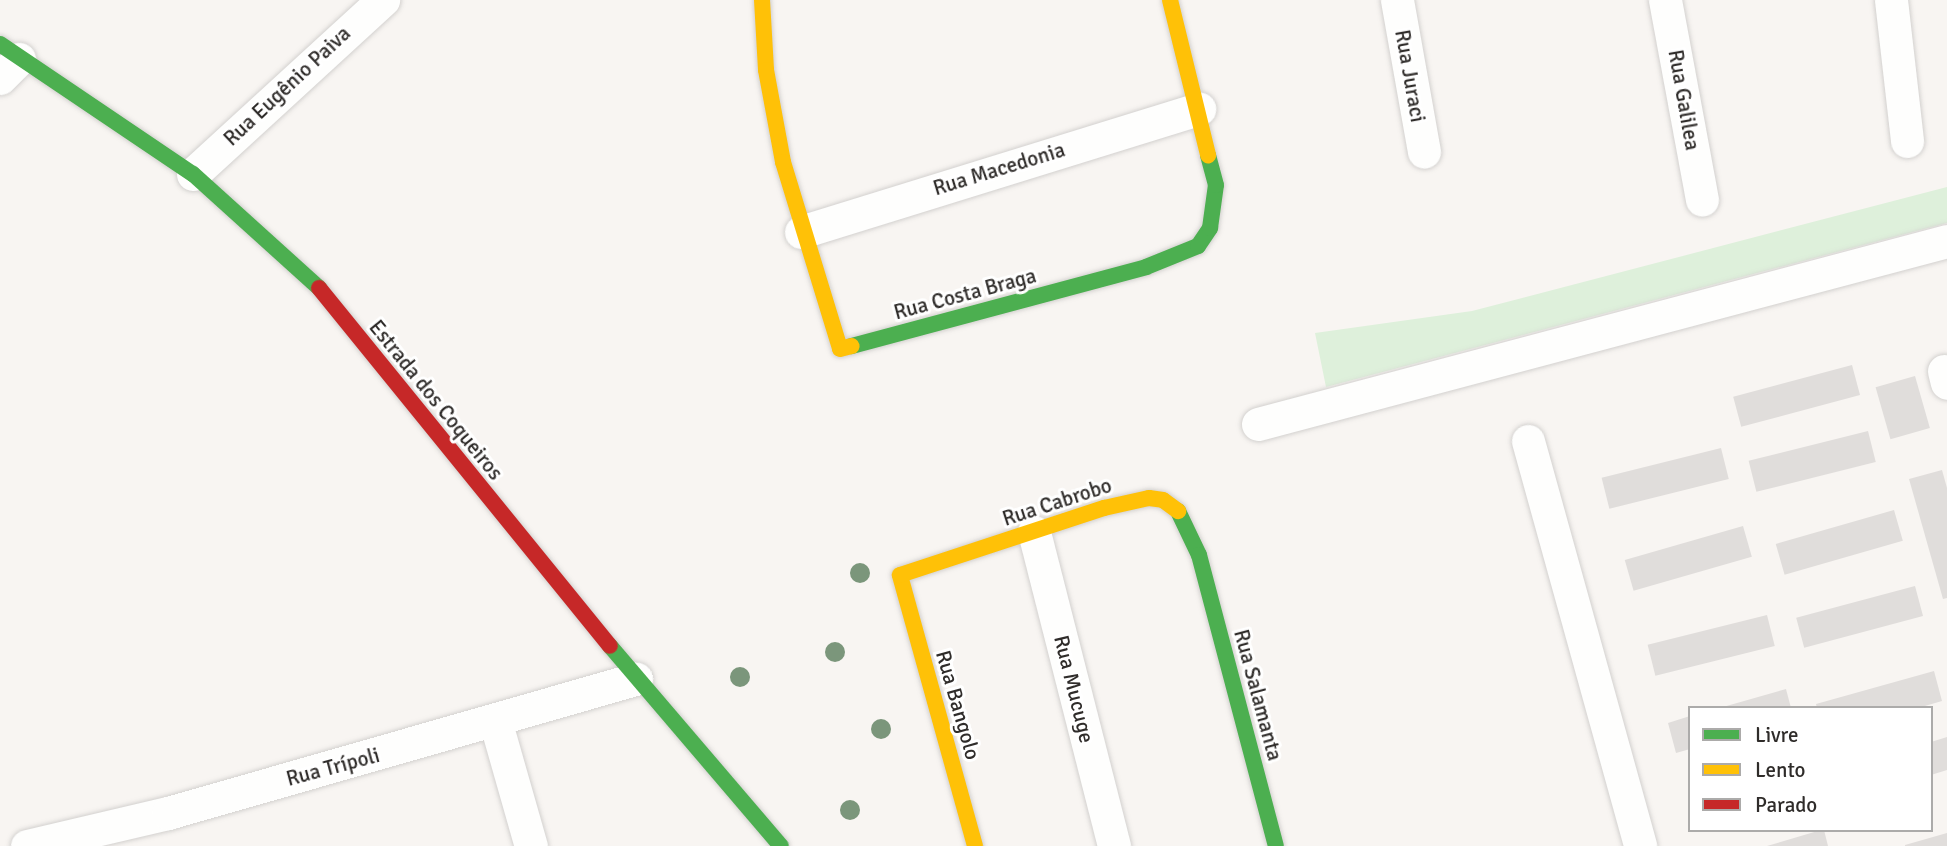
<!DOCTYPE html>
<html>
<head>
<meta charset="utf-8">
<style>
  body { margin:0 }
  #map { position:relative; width:1947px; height:846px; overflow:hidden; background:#f8f5f2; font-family:Signika,sans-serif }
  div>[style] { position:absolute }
  .green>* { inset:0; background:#def0db }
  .building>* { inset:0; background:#e0dddb; transform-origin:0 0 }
  .roads { filter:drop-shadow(0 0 2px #d3d1cf) drop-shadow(0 0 2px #d3d1cf) }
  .street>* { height:33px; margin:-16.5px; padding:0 16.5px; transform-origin:16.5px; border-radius:16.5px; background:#fefefd }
  .fast>* { height:16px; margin:-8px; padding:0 8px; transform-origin:8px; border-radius:8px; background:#4caf50 }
  .slow>* { height:16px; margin:-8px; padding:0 8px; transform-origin:8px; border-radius:8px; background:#ffc107 }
  .jam>* { height:16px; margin:-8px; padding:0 8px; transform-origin:8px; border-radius:8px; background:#c62828 }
  .trees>* { width:20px; height:20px; margin:-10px; border-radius:50%; background:#7b967b }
  span { translate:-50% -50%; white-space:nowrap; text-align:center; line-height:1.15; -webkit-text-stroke:6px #fff; paint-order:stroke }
  .street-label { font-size:21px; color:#2f2c2a }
  .legend { position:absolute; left:1688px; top:706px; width:245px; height:126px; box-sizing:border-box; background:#fff; border:2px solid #acabaa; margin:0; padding:9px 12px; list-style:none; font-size:21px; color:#2f2c2a }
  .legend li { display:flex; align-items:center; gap:14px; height:35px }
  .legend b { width:35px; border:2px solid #acabaa }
</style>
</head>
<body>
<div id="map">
  <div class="green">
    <div style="clip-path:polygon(1947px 187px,1947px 223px,1326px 387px,1315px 333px,1472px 311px)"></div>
  </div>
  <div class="building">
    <div style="left:1852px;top:365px;width:31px;height:123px;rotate:75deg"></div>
    <div style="left:1915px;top:376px;width:54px;height:41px;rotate:74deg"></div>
    <div style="left:1868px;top:431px;width:32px;height:123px;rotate:76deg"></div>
    <div style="left:1721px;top:448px;width:32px;height:123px;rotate:76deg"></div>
    <div style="clip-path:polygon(1942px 470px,1947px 488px,1947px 598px,1943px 599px,1909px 479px)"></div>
    <div style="left:1894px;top:510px;width:32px;height:123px;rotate:74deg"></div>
    <div style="left:1743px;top:526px;width:32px;height:123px;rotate:74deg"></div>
    <div style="left:1915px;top:586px;width:31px;height:123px;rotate:75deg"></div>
    <div style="left:1767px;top:615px;width:32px;height:123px;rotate:76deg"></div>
    <div style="clip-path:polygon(1934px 671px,1942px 701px,1918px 708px,1817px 708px,1816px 704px)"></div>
    <div style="clip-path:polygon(1786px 689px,1791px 708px,1723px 708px,1723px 707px)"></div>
    <div style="clip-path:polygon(1690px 716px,1690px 749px,1676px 753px,1668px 723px)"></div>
    <div style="clip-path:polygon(1947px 737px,1947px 770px,1931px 775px,1931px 742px)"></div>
    <div style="clip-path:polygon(1824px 830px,1828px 846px,1767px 846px,1821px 830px)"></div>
    <div style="clip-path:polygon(1947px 833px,1947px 846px,1905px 846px,1905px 845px)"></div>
  </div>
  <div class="roads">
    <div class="street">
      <div style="left:1397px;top:0;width:154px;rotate:79.9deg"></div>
      <div style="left:1665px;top:0;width:203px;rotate:79.5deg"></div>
      <div style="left:1891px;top:0;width:142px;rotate:83.5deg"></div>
      <div style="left:0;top:78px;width:27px;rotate:-45deg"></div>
      <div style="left:193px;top:174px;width:258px;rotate:-42.5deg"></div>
      <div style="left:801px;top:232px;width:417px;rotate:-17.2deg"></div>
      <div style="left:1944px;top:371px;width:12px;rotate:76deg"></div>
      <div style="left:1258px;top:424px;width:713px;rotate:-14.87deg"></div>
      <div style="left:1528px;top:441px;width:420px;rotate:74.5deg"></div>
      <div style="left:1034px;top:532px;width:324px;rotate:75.7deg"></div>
      <div style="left:495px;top:720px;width:131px;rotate:74.1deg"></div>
      <div style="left:27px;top:846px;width:145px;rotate:-13.2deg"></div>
      <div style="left:168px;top:813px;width:487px;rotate:-16deg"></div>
    </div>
    <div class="fast">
      <div style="left:0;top:44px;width:233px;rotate:34deg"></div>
      <div style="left:193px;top:174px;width:170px;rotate:42.1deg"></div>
      <div style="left:852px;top:346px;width:304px;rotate:-15deg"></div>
      <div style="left:1146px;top:267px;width:56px;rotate:-22deg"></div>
      <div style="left:1198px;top:246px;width:22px;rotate:-56deg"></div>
      <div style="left:1210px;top:228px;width:43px;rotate:-82.1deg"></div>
      <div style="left:1216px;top:185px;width:31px;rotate:-105deg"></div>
      <div style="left:1178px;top:511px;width:49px;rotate:64.5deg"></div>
      <div style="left:1199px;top:555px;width:301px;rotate:75.2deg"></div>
      <div style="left:610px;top:646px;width:263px;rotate:49.5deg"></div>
    </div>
    <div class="slow">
      <div style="left:762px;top:0;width:70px;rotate:86.7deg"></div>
      <div style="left:766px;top:70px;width:94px;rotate:79.5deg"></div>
      <div style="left:783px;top:162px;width:195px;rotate:73deg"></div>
      <div style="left:840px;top:349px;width:12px;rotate:-14deg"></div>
      <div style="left:1170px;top:0;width:160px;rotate:76.2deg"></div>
      <div style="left:975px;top:846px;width:281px;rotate:-105.5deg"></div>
      <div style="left:900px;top:575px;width:215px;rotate:-18.2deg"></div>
      <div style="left:1104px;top:508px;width:46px;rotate:-12.5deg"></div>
      <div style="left:1149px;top:498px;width:14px;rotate:8deg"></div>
      <div style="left:1163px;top:500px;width:19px;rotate:36deg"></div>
    </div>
    <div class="jam">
      <div style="left:319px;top:288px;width:461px;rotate:50.9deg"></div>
    </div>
  </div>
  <div class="trees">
    <div style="left:860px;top:573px"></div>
    <div style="left:835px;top:652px"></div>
    <div style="left:740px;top:677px"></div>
    <div style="left:881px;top:729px"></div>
    <div style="left:850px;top:810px"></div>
  </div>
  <div class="street-label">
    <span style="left:1410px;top:76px;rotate:80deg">Rua Juraci</span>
    <span style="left:287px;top:86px;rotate:-43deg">Rua Eugênio Paiva</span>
    <span style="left:1684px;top:100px;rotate:80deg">Rua Galilea</span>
    <span style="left:999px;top:169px;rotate:-17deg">Rua Macedonia</span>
    <span style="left:965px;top:294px;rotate:-15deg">Rua Costa Braga</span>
    <span style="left:436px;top:400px;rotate:51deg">Estrada dos Coqueiros</span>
    <span style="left:1057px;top:502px;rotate:-18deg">Rua Cabrobo</span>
    <span style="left:1074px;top:689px;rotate:76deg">Rua Mucuge</span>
    <span style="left:1258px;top:695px;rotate:75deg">Rua Salamanta</span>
    <span style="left:958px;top:705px;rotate:74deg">Rua Bangolo</span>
    <span style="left:333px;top:767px;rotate:-15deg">Rua Trípoli</span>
  </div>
  <ul class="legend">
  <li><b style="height:9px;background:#4caf50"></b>Livre</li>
  <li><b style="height:9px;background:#ffc107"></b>Lento</li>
  <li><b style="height:9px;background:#c62828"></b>Parado</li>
  </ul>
</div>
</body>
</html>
